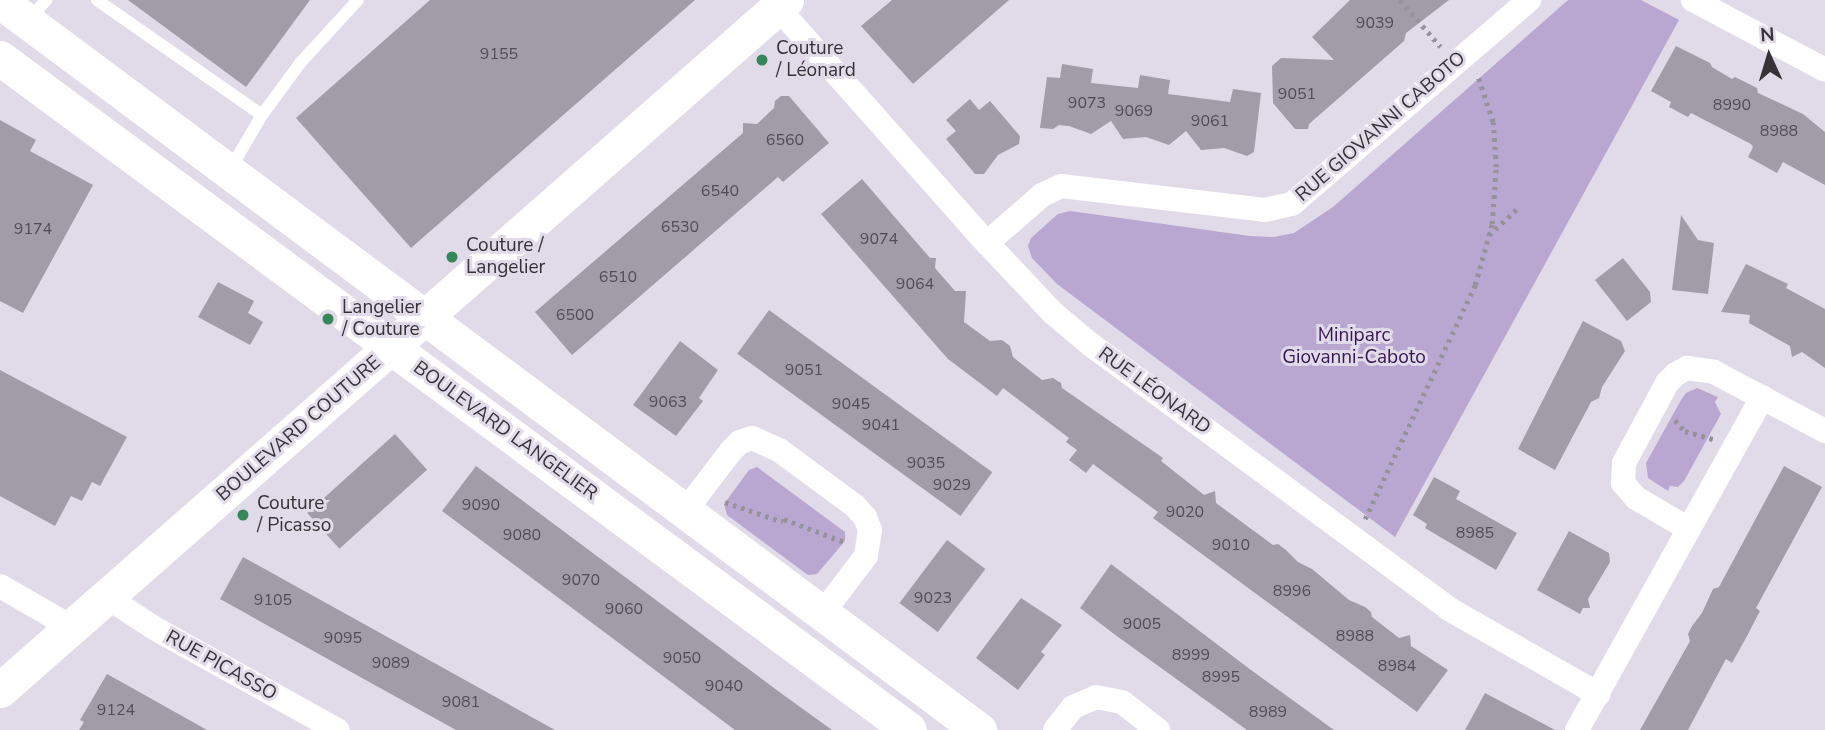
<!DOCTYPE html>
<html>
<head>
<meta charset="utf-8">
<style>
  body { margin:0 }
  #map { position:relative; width:1825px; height:730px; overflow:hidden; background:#e1dbe9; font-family:"Nunito Sans",sans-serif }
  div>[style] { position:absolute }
  .green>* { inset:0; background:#b9a6d1 }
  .building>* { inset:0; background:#a29ca9; transform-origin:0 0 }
  .path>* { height:4.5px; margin-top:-2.25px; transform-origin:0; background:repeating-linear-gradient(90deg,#96929c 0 3.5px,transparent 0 8.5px) }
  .lane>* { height:12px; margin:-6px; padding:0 6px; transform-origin:6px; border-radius:6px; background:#fff }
  .street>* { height:24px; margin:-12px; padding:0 12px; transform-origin:12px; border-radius:12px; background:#fff }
  .secondary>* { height:35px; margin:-17.5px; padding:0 17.5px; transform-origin:17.5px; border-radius:17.5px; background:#fff }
  .dots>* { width:19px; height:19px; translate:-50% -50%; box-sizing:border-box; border:4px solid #e1dbe9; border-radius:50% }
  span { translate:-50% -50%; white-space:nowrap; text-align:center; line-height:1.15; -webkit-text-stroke:6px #e1dbe9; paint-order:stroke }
  .number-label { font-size:16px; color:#504d54 }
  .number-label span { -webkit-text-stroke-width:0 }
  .poi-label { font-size:19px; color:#353338 }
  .left { translate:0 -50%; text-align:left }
  .street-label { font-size:19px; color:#353338 }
  .park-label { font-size:19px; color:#371753 }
  .north { position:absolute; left:1734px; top:21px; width:70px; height:70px; -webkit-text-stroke:5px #e1dbe9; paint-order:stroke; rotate:356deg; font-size:19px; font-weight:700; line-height:28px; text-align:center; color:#353338 }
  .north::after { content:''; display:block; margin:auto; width:24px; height:32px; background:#353338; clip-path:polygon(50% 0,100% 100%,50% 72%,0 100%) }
</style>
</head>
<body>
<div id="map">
  <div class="green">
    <div style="clip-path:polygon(1568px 0,1641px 0,1679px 20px,1395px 537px,1057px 284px,1032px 258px,1028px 246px,1031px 238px,1058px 214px,1070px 211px,1250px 236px,1274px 237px,1294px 233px,1333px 207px)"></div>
    <div style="clip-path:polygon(1697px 388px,1718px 397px,1715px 402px,1721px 414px,1684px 481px,1678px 487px,1670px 486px,1668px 491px,1648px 478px,1646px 463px,1681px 400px,1686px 393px)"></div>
    <div style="clip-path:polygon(757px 467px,845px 532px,845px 541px,817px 574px,808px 575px,727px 515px,724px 504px,749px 470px)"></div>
  </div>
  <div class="building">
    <div style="clip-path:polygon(128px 0,310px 0,246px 87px)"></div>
    <div style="clip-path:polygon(430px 0,695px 0,411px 248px,296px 118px)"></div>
    <div style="clip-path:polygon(892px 0,1009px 0,913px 84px,861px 26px)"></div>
    <div style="clip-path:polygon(1350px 0,1449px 0,1406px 33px,1404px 41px,1309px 124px,1308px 129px,1295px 129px,1273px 103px,1272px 66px,1281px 58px,1334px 60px,1312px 37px)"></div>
    <div style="clip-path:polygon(1676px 46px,1710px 63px,1712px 67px,1732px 79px,1735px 77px,1757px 88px,1758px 93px,1803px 114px,1825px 132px,1825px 185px,1783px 162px,1777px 173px,1748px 157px,1753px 147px,1751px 144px,1691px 113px,1688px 117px,1669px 107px,1671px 102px,1651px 91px)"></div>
    <div style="clip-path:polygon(1062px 64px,1093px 69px,1091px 83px,1138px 88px,1140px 75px,1170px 80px,1168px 94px,1230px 102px,1233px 89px,1261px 93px,1254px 152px,1247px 156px,1224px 148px,1201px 150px,1186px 131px,1169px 145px,1146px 137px,1123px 139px,1111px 121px,1091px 134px,1069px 126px,1059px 125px,1053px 129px,1040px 128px,1047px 77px,1060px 78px)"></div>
    <div style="clip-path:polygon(781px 96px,789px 96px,829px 143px,783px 182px,778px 177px,572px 355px,535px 312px,743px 133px,743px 123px,757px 124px,774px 108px,775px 101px)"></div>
    <div style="clip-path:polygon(970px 99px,979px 110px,990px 101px,1020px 136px,1019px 144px,998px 155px,984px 174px,975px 174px,946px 139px,956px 131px,946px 120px)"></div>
    <div style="clip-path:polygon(0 120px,36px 140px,30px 151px,93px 185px,23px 313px,0 301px)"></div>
    <div style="clip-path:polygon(862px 179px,930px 258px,936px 258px,935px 268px,955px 291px,966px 291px,964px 322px,990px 341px,1002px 340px,1010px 346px,1013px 357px,1042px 380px,1053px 378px,1061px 383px,1062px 388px,1163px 458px,1161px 461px,1204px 495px,1215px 491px,1216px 503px,1273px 545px,1278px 544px,1286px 550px,1298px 562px,1312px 569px,1349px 600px,1365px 607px,1371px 612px,1372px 617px,1399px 638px,1410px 635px,1411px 646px,1448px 670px,1417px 712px,1153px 518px,1158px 512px,1093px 464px,1086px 473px,1069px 460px,1077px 450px,1066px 442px,1069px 438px,1003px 388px,997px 396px,948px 359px,821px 214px)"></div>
    <div style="clip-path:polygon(1681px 215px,1698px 240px,1714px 243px,1708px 294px,1672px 290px)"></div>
    <div style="clip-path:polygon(1623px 258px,1650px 292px,1651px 302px,1627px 321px,1595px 280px)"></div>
    <div style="clip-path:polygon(1746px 264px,1788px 284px,1786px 288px,1825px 309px,1825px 368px,1802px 352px,1792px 357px,1790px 346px,1749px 323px,1750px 315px,1721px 312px)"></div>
    <div style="clip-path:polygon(218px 282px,254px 301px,248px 313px,263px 322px,250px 345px,198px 317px)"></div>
    <div style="left:769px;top:310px;width:276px;height:54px;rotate:36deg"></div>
    <div style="clip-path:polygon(1583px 321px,1621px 341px,1625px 351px,1602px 387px,1599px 398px,1591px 402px,1555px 470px,1518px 449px)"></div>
    <div style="clip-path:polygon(680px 341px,718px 370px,699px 398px,703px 401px,676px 436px,633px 405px)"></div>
    <div style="clip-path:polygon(0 370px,127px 437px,100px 486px,92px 482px,82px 501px,71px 496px,55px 526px,0 496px)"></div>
    <div style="left:395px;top:434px;width:48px;height:118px;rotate:48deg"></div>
    <div style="clip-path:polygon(476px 466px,778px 691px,832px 730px,735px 730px,627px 649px,442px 511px)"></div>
    <div style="clip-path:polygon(1784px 466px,1822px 487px,1756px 608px,1760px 611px,1747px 636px,1732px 663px,1726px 659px,1688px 730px,1640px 730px,1690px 641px,1688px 634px,1692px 626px,1702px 613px,1713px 589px,1719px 587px)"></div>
    <div style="clip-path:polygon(1434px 477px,1460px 491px,1456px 499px,1517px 533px,1496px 570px,1425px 528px,1427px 524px,1413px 515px)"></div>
    <div style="clip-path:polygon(1569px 531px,1609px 553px,1610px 562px,1588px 599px,1590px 608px,1583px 608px,1580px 614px,1537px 590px)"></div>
    <div style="left:947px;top:540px;width:48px;height:79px;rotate:37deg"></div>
    <div style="clip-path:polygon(243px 557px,483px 690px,555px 730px,456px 730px,362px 678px,220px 599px)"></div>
    <div style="clip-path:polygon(1111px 564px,1251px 670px,1334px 730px,1247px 730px,1114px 634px,1080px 608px)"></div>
    <div style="clip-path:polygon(1021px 598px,1062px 625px,1041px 652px,1045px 655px,1018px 690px,976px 658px)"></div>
    <div style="clip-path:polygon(107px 674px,150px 698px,207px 730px,79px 730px,84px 722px,80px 720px)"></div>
    <div style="clip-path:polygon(1485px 693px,1555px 730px,1465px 730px)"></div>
  </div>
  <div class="path">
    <div style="left:1400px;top:0;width:62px;rotate:48.9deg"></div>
    <div style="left:1489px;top:235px;width:38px;rotate:-43deg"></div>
    <div style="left:1675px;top:420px;width:15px;rotate:48deg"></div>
    <div style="left:1685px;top:431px;width:29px;rotate:16deg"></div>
    <div style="left:725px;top:502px;width:61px;rotate:19deg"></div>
    <div style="left:783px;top:522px;width:3px;rotate:-72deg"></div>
    <div style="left:784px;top:519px;width:64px;rotate:21deg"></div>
    <div style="left:1365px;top:519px;width:259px;rotate:-64.8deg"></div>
    <div style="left:1475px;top:285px;width:63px;rotate:-74.4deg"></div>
    <div style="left:1492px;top:224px;width:57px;rotate:-86deg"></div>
    <div style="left:1496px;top:167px;width:45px;rotate:-93.8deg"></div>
    <div style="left:1493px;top:122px;width:51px;rotate:-108.4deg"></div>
  </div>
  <div class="lane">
    <div style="left:97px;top:0;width:201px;rotate:34.9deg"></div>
    <div style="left:262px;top:115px;width:65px;rotate:120.5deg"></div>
    <div style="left:28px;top:21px;width:28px;rotate:-49deg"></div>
    <div style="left:262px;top:115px;width:66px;rotate:-53.7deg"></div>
    <div style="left:301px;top:62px;width:84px;rotate:-47.4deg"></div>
  </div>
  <div class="street">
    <div style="left:1693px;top:0;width:149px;rotate:27.9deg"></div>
    <div style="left:778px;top:8px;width:314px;rotate:48.4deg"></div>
    <div style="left:987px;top:243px;width:96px;rotate:46.7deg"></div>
    <div style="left:1053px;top:313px;width:48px;rotate:40deg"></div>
    <div style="left:1090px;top:344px;width:446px;rotate:36.4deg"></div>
    <div style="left:1449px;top:609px;width:172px;rotate:29.7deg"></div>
    <div style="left:987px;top:243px;width:73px;rotate:-41.1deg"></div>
    <div style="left:1042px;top:195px;width:21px;rotate:-25deg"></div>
    <div style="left:1061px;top:186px;width:205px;rotate:6.7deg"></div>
    <div style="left:1265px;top:210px;width:28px;rotate:-13deg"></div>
    <div style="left:1292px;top:204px;width:313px;rotate:-40.7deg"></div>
    <div style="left:685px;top:511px;width:76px;rotate:-52.5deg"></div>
    <div style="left:731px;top:451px;width:13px;rotate:-45deg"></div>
    <div style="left:740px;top:442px;width:13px;rotate:-18deg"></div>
    <div style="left:752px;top:438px;width:30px;rotate:24deg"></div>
    <div style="left:779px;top:450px;width:94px;rotate:36.4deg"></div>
    <div style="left:855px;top:506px;width:15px;rotate:48deg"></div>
    <div style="left:865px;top:517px;width:14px;rotate:69deg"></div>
    <div style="left:870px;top:530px;width:26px;rotate:99deg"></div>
    <div style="left:866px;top:556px;width:74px;rotate:127.3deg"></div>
    <div style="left:1687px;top:528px;width:59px;rotate:-149.5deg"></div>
    <div style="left:1636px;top:498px;width:20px;rotate:-131deg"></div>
    <div style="left:1623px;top:483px;width:20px;rotate:-87deg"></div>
    <div style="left:1624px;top:463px;width:91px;rotate:-61.7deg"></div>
    <div style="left:1667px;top:383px;width:13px;rotate:-45deg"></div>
    <div style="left:1676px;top:374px;width:13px;rotate:-29deg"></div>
    <div style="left:1687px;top:368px;width:27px;rotate:8deg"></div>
    <div style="left:1714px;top:372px;width:126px;rotate:28deg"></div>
    <div style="left:0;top:586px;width:82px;rotate:30deg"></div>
    <div style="left:107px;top:597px;width:56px;rotate:33.4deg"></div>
    <div style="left:154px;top:628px;width:210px;rotate:29.1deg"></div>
    <div style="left:1055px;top:730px;width:29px;rotate:-52deg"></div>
    <div style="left:1073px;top:707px;width:25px;rotate:-23deg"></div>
    <div style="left:1096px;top:697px;width:26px;rotate:11deg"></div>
    <div style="left:1122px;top:702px;width:46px;rotate:37.9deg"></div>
    <div style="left:1577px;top:730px;width:381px;rotate:-60.9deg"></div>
  </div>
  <div class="secondary">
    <div style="left:0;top:1px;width:1221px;rotate:36.67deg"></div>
    <div style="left:0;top:58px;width:1130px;rotate:36.47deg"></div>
    <div style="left:0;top:690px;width:1046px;rotate:-41.28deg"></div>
  </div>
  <div class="dots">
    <div style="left:762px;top:60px;background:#358658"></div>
    <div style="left:452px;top:257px;background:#358658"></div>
    <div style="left:328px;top:319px;background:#358658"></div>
    <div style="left:243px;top:515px;background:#358658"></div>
  </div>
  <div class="number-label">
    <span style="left:1375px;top:23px">9039</span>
    <span style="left:499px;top:54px">9155</span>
    <span style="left:1297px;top:94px">9051</span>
    <span style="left:1087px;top:103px">9073</span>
    <span style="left:1732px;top:105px">8990</span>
    <span style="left:1134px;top:111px">9069</span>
    <span style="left:1210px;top:121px">9061</span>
    <span style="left:1779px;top:131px">8988</span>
    <span style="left:785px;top:140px">6560</span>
    <span style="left:720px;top:191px">6540</span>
    <span style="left:680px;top:227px">6530</span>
    <span style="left:33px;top:229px">9174</span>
    <span style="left:879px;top:239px">9074</span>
    <span style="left:618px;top:277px">6510</span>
    <span style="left:915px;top:284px">9064</span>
    <span style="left:575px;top:315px">6500</span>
    <span style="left:804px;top:370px">9051</span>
    <span style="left:668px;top:402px">9063</span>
    <span style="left:851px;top:404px">9045</span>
    <span style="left:881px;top:425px">9041</span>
    <span style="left:926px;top:463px">9035</span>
    <span style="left:952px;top:485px">9029</span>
    <span style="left:481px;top:505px">9090</span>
    <span style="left:1185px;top:512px">9020</span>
    <span style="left:1475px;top:533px">8985</span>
    <span style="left:522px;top:535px">9080</span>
    <span style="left:1231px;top:545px">9010</span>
    <span style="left:581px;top:580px">9070</span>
    <span style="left:1292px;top:591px">8996</span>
    <span style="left:933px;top:598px">9023</span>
    <span style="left:273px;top:600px">9105</span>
    <span style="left:624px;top:609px">9060</span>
    <span style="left:1142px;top:624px">9005</span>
    <span style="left:1355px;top:636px">8988</span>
    <span style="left:343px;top:638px">9095</span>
    <span style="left:1191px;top:655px">8999</span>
    <span style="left:682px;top:658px">9050</span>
    <span style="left:391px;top:663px">9089</span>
    <span style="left:1397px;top:666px">8984</span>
    <span style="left:1221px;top:677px">8995</span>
    <span style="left:724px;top:686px">9040</span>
    <span style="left:461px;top:702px">9081</span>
    <span style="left:116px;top:710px">9124</span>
    <span style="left:1268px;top:712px">8989</span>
  </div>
  <div class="poi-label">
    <span class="left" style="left:776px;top:60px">Couture<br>/ Léonard</span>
    <span class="left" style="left:466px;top:257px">Couture /<br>Langelier</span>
    <span class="left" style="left:342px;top:319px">Langelier<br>/ Couture</span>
    <span class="left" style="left:257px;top:515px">Couture<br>/ Picasso</span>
  </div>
  <div class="street-label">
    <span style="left:1381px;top:127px;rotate:-41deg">RUE GIOVANNI CABOTO</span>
    <span style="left:1154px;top:391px;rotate:36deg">RUE LÉONARD</span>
    <span style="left:299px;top:429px;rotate:-41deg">BOULEVARD COUTURE</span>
    <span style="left:505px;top:431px;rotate:36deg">BOULEVARD LANGELIER</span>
    <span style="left:221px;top:666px;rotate:29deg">RUE PICASSO</span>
  </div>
  <div class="park-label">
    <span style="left:1354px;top:347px">Miniparc<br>Giovanni-Caboto</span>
  </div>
  <div class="north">N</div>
</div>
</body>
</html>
